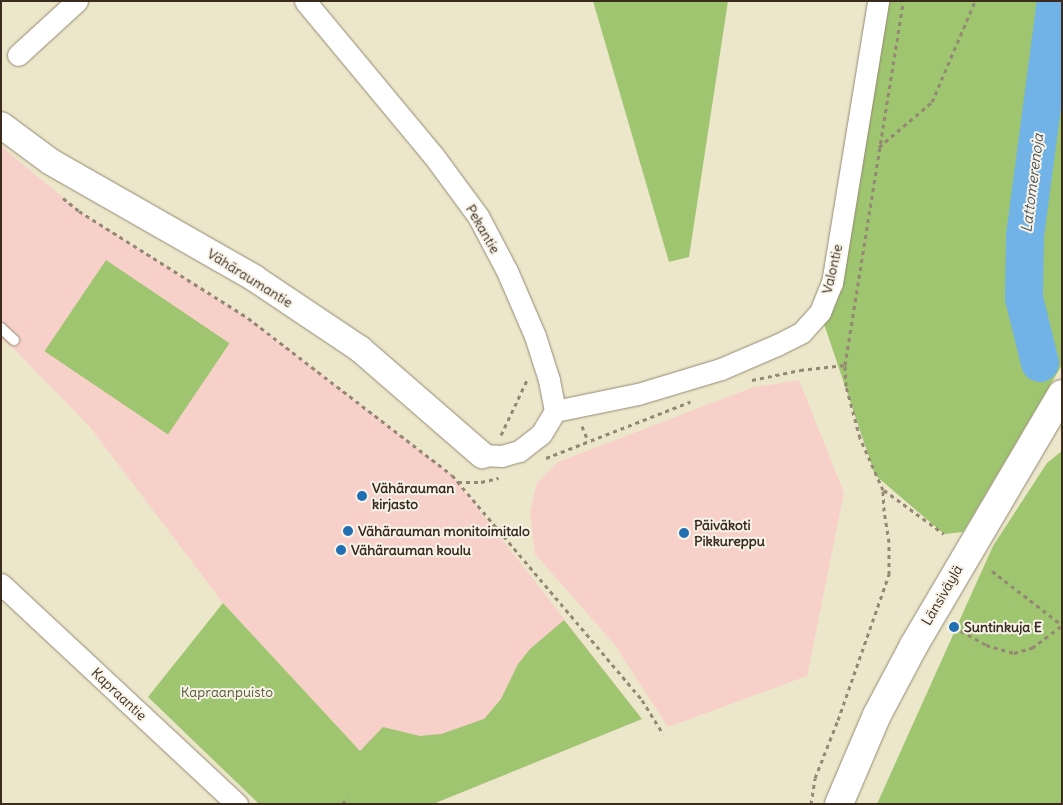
<!DOCTYPE html>
<html>
<head>
<meta charset="utf-8">
<style>
  body { margin:0 }
  #map { position:relative; width:1063px; height:805px; overflow:hidden; background:#ece6ca; font-family:Delius,sans-serif }
  div>[style] { position:absolute }
  .built>* { inset:0; background:#f7d1c9 }
  .green>* { inset:0; background:#9fc570; transform-origin:0 0 }
  .river>* { height:38px; margin:-19px; padding:0 19px; transform-origin:19px; border-radius:19px; background:#71b3e6 }
  .path>* { height:3px; margin-top:-1.5px; transform-origin:0; background:repeating-linear-gradient(90deg,#948874 0 4px,transparent 0 8px) }
  .roads { filter:drop-shadow(0 0 1px #948874) drop-shadow(0 0 1px #948874) }
  .service>* { height:10px; margin:-5px; padding:0 5px; transform-origin:5px; border-radius:5px; background:#fff }
  .minor>* { height:21px; margin:-10.5px; padding:0 10.5px; transform-origin:10.5px; border-radius:10.5px; background:#fff }
  .tertiary>* { height:26px; margin:-13px; padding:0 13px; transform-origin:13px; border-radius:13px; background:#fff }
  .secondary>* { height:28px; margin:-14px; padding:0 14px; transform-origin:14px; border-radius:14px; background:#fff }
  .dots>* { width:14px; height:14px; translate:-50% -50%; box-sizing:border-box; border:2px solid #f7f3e8; border-radius:50% }
  span { translate:-50% -50%; white-space:nowrap; text-align:center; line-height:1.15; -webkit-text-stroke:4px #f7f3e8; paint-order:stroke }
  .street-label { font-size:14px; color:#3b2a1e }
  .poi-label { font-size:14px; color:#3b2a1e; font-weight:700 }
  .left { translate:0 -50%; text-align:left }
  .park-label { font-size:14px; color:#595837 }
  .water-label { font-size:15px; color:#4b535a; font-style:italic }
  .frame { position:absolute; inset:0; border:2px solid #3b2a1e; pointer-events:none }
</style>
</head>
<body>
<div id="map">
  <div class="built">
    <div style="clip-path:polygon(1px 146px,79px 211px,248px 318px,452px 475px,642px 719px,433px 804px,409px 804px,223px 603px,90px 427px,14px 349px,1px 339px)"></div>
    <div style="clip-path:polygon(799px 380px,844px 493px,807px 676px,668px 727px,615px 645px,535px 554px,530px 512px,537px 483px,558px 462px,751px 388px)"></div>
  </div>
  <div class="green">
    <div style="clip-path:polygon(593px 1px,728px 1px,689px 257px,669px 262px)"></div>
    <div style="clip-path:polygon(875px 1px,1062px 1px,1062px 365px,963px 532px,944px 534px,875px 475px,820px 312px)"></div>
    <div style="left:106px;top:260px;width:149px;height:110px;rotate:34deg"></div>
    <div style="clip-path:polygon(1062px 451px,1062px 804px,877px 804px,993px 546px,1047px 463px)"></div>
    <div style="clip-path:polygon(223px 603px,360px 751px,383px 727px,420px 736px,441px 734px,484px 719px,501px 699px,518px 664px,530px 649px,564px 620px,642px 719px,433px 804px,259px 804px,148px 697px)"></div>
  </div>
  <div class="river">
    <div style="left:1040px;top:363px;width:67px;rotate:-103.8deg"></div>
    <div style="left:1024px;top:298px;width:62px;rotate:-89.1deg"></div>
    <div style="left:1025px;top:236px;width:237px;rotate:-82.5deg"></div>
  </div>
  <div class="path">
    <div style="left:879px;top:147px;width:70px;rotate:-40.3deg"></div>
    <div style="left:932px;top:102px;width:110px;rotate:-66.9deg"></div>
    <div style="left:63px;top:198px;width:21px;rotate:39deg"></div>
    <div style="left:79px;top:211px;width:200px;rotate:32.3deg"></div>
    <div style="left:248px;top:318px;width:257px;rotate:37.6deg"></div>
    <div style="left:452px;top:475px;width:294px;rotate:49.8deg"></div>
    <div style="left:642px;top:700px;width:40px;rotate:58deg"></div>
    <div style="left:752px;top:380px;width:49px;rotate:-11.8deg"></div>
    <div style="left:800px;top:370px;width:45px;rotate:-6.3deg"></div>
    <div style="left:582px;top:426px;width:16px;rotate:68deg"></div>
    <div style="left:501px;top:435px;width:61px;rotate:-64.7deg"></div>
    <div style="left:546px;top:458px;width:155px;rotate:-21.3deg"></div>
    <div style="left:458px;top:482px;width:23px"></div>
    <div style="left:481px;top:482px;width:18px;rotate:-13deg"></div>
    <div style="left:884px;top:490px;width:74px;rotate:36.3deg"></div>
    <div style="left:992px;top:571px;width:88px;rotate:37.6deg"></div>
    <div style="left:954px;top:627px;width:37px;rotate:29deg"></div>
    <div style="left:986px;top:645px;width:29px;rotate:16deg"></div>
    <div style="left:1014px;top:653px;width:19px;rotate:-16deg"></div>
    <div style="left:1032px;top:648px;width:38px;rotate:-37deg"></div>
    <div style="left:342px;top:804px;width:8px;rotate:-45deg"></div>
    <div style="left:811px;top:804px;width:26px;rotate:-81deg"></div>
    <div style="left:815px;top:778px;width:62px;rotate:-68.4deg"></div>
    <div style="left:838px;top:720px;width:155px;rotate:-70.7deg"></div>
    <div style="left:889px;top:574px;width:32px;rotate:-90deg"></div>
    <div style="left:889px;top:542px;width:31px;rotate:-99deg"></div>
    <div style="left:884px;top:511px;width:21px;rotate:-93deg"></div>
    <div style="left:883px;top:490px;width:57px;rotate:-113.9deg"></div>
    <div style="left:860px;top:438px;width:54px;rotate:-105.1deg"></div>
    <div style="left:846px;top:386px;width:21px;rotate:-93deg"></div>
    <div style="left:845px;top:365px;width:369px;rotate:-80.9deg"></div>
  </div>
  <div class="roads">
    <div class="service">
      <div style="left:1px;top:328px;width:18px;rotate:43deg"></div>
    </div>
    <div class="minor">
      <div style="left:305px;top:1px;width:200px;rotate:50.3deg"></div>
      <div style="left:433px;top:155px;width:76px;rotate:53.6deg"></div>
      <div style="left:478px;top:216px;width:62px;rotate:62.2deg"></div>
      <div style="left:507px;top:271px;width:71px;rotate:66.7deg"></div>
      <div style="left:535px;top:336px;width:46px;rotate:72.3deg"></div>
      <div style="left:549px;top:380px;width:32px;rotate:79deg"></div>
      <div style="left:555px;top:411px;width:27px;rotate:121deg"></div>
      <div style="left:541px;top:434px;width:28px;rotate:142deg"></div>
      <div style="left:519px;top:451px;width:18px;rotate:164deg"></div>
      <div style="left:502px;top:456px;width:20px;rotate:-177deg"></div>
      <div style="left:18px;top:55px;width:80px;rotate:-42.5deg"></div>
      <div style="left:555px;top:411px;width:85px;rotate:-11.6deg"></div>
      <div style="left:638px;top:394px;width:87px;rotate:-16.8deg"></div>
      <div style="left:721px;top:369px;width:61px;rotate:-23.2deg"></div>
      <div style="left:777px;top:345px;width:28px;rotate:-27deg"></div>
      <div style="left:802px;top:332px;width:27px;rotate:-48deg"></div>
      <div style="left:820px;top:312px;width:31px;rotate:-68deg"></div>
      <div style="left:832px;top:283px;width:286px;rotate:-80.7deg"></div>
      <div style="left:1px;top:584px;width:323px;rotate:43deg"></div>
    </div>
    <div class="tertiary">
      <div style="left:1px;top:125px;width:62px;rotate:36.5deg"></div>
      <div style="left:51px;top:162px;width:234px;rotate:29.7deg"></div>
      <div style="left:254px;top:278px;width:128px;rotate:33.8deg"></div>
      <div style="left:360px;top:349px;width:162px;rotate:41deg"></div>
    </div>
    <div class="secondary">
      <div style="left:839px;top:804px;width:97px;rotate:-66.9deg"></div>
      <div style="left:877px;top:715px;width:79px;rotate:-62.1deg"></div>
      <div style="left:914px;top:645px;width:291px;rotate:-59.5deg"></div>
    </div>
  </div>
  <div class="dots">
    <div style="left:362px;top:496px;background:#1f6fb2"></div>
    <div style="left:348px;top:531px;background:#1f6fb2"></div>
    <div style="left:684px;top:533px;background:#1f6fb2"></div>
    <div style="left:341px;top:550px;background:#1f6fb2"></div>
    <div style="left:954px;top:627px;background:#1f6fb2"></div>
  </div>
  <div class="street-label">
    <span style="left:483px;top:229px;rotate:60deg">Pekantie</span>
    <span style="left:832px;top:269px;rotate:-77deg">Valontie</span>
    <span style="left:250px;top:278px;rotate:32deg">Vähäraumantie</span>
    <span style="left:942px;top:595px;rotate:-60deg">Länsiväylä</span>
    <span style="left:119px;top:694px;rotate:43deg">Kapraantie</span>
  </div>
  <div class="poi-label">
    <span class="left" style="left:372px;top:496px">Vähärauman<br>kirjasto</span>
    <span class="left" style="left:694px;top:533px">Päiväkoti<br>Pikkureppu</span>
    <span class="left" style="left:358px;top:531px">Vähärauman monitoimitalo</span>
    <span class="left" style="left:351px;top:550px">Vähärauman koulu</span>
    <span class="left" style="left:964px;top:627px">Suntinkuja E</span>
  </div>
  <div class="park-label">
    <span style="left:227px;top:692px">Kapraanpuisto</span>
  </div>
  <div class="water-label">
    <span style="left:1032px;top:183px;rotate:-83deg">Lattomerenoja</span>
  </div>
  <div class="frame"></div>
</div>
</body>
</html>
